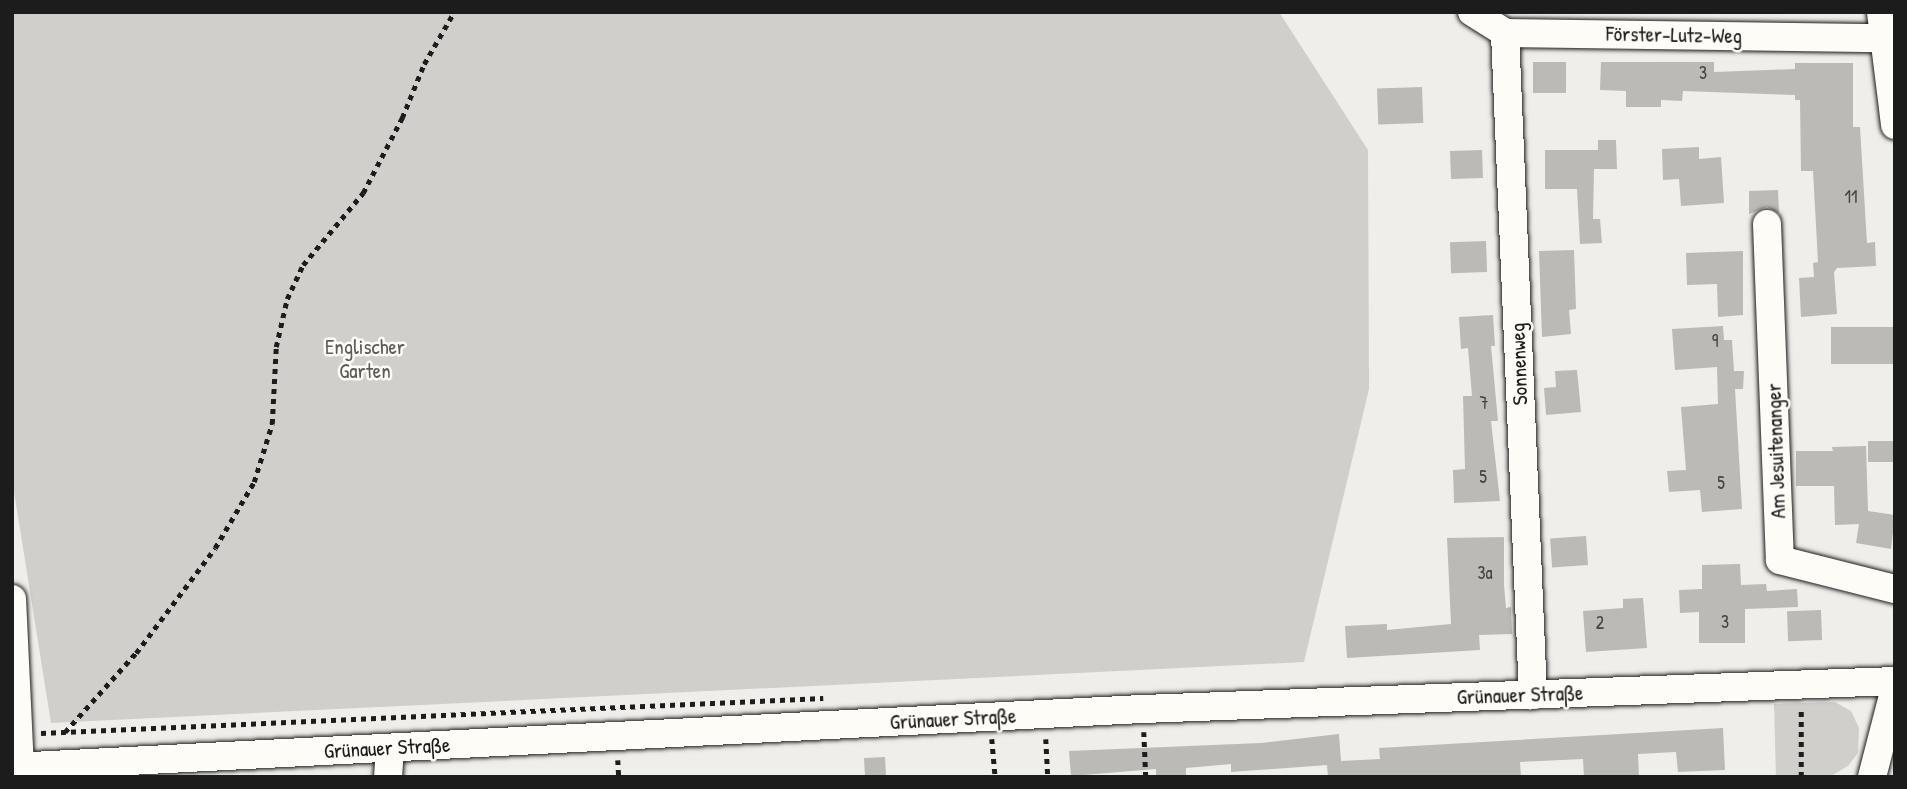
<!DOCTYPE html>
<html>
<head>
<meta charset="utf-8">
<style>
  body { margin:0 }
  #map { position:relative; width:1907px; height:789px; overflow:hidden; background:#f0eeea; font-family:"Patrick Hand",sans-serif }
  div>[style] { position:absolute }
  .green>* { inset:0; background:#d0cfcc }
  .building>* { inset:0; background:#bbbab6; transform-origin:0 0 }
  .path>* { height:4.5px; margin-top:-2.25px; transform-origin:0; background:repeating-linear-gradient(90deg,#1c1c1c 0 5px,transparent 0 10px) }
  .roads { filter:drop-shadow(0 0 2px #1c1c1c) drop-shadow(0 0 2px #1c1c1c) }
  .minor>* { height:28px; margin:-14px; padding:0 14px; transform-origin:14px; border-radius:14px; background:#fdfcf7 }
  span { translate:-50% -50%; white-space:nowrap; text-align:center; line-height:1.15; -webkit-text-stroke:5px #fdfcf7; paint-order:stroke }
  .number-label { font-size:18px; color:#444442 }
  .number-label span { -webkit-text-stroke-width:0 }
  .street-label { font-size:21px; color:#1c1c1c }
  .park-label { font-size:21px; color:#5b5b5a }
  .frame { position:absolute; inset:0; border:14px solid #1c1c1c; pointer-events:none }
</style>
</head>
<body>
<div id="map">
  <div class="green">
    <div style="clip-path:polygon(12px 12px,1279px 12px,1368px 150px,1369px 389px,1304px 662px,51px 723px,12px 479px)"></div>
    <div style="clip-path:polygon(1835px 702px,1851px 711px,1859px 728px,1858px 753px,1848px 766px,1831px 776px,1776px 777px,1774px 704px)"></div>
  </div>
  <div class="building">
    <div style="left:1533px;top:62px;width:33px;height:31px"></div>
    <div style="clip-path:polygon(1601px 62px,1714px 62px,1714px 72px,1795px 69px,1795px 63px,1853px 63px,1853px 127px,1860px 127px,1867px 243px,1875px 242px,1876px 266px,1837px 268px,1834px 272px,1837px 314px,1801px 317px,1799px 278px,1814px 277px,1813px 263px,1818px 262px,1813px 171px,1801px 171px,1800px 100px,1795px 100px,1795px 95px,1683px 91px,1682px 101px,1661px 100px,1661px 107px,1626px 107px,1626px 91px,1600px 90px)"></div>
    <div style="left:1422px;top:87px;width:36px;height:45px;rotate:88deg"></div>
    <div style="clip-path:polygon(1598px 140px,1616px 140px,1617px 169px,1594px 169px,1593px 219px,1600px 219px,1602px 243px,1580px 244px,1577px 189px,1545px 189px,1545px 150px,1598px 150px)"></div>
    <div style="clip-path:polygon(1699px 147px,1699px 159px,1721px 157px,1724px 203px,1681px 206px,1679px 179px,1663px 180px,1662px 149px)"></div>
    <div style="left:1482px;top:150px;width:28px;height:32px;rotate:88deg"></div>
    <div style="clip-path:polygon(1778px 190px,1779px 213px,1767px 207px,1749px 214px,1749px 191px)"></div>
    <div style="left:1486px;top:241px;width:31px;height:36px;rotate:88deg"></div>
    <div style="clip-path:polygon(1574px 250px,1576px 309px,1569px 310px,1571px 334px,1542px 337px,1539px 251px)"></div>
    <div style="clip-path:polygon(1743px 251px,1743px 315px,1718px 317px,1717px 284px,1687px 285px,1686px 253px)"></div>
    <div style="clip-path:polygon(1493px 315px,1495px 346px,1491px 346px,1498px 421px,1491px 421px,1500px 501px,1454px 503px,1453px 470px,1465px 469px,1463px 396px,1472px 396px,1468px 348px,1461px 349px,1459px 317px)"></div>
    <div style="clip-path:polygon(1723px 326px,1724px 340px,1732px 340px,1734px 371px,1744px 371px,1743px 389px,1735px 389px,1742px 509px,1702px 512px,1700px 490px,1669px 492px,1667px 471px,1686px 470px,1681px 407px,1718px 404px,1717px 367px,1675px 370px,1672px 329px)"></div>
    <div style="left:1895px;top:327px;width:37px;height:64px;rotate:90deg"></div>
    <div style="clip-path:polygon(1577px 370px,1581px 412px,1546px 415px,1544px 388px,1556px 387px,1555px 371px)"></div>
    <div style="left:1868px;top:441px;width:27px;height:21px"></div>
    <div style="clip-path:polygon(1866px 446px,1868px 511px,1895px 515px,1891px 549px,1856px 543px,1859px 524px,1835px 525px,1834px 486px,1796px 486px,1796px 451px,1833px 451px,1832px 447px)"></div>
    <div style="left:1586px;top:536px;width:29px;height:36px;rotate:86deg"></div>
    <div style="clip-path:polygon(1504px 537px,1504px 585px,1506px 608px,1511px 607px,1512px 634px,1479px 635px,1480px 650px,1347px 658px,1345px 626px,1387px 624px,1387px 630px,1451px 624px,1447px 538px)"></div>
    <div style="clip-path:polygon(1740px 564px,1741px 585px,1766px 584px,1767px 591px,1797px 589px,1798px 607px,1745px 609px,1745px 643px,1699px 643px,1699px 612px,1680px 613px,1679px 590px,1702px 589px,1702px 565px)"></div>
    <div style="clip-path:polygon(1643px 598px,1647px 648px,1586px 652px,1583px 611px,1623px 608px,1623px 599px)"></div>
    <div style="left:1821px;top:610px;width:30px;height:34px;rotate:88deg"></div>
    <div style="clip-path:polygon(1723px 728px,1725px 770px,1678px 772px,1676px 752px,1638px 754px,1639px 777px,1584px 777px,1583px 759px,1520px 762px,1521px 777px,1328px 777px,1327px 765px,1231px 772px,1231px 764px,1186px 768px,1186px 777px,1156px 777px,1156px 769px,1071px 776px,1069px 751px,1261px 743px,1339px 734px,1341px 761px,1380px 759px,1379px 748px)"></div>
    <div style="left:885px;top:757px;width:20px;height:21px;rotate:87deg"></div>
  </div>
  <div class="path">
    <div style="left:65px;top:732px;width:106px;rotate:-48.1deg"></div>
    <div style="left:136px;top:653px;width:131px;rotate:-53deg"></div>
    <div style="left:215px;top:548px;width:77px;rotate:-59.4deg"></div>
    <div style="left:254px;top:482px;width:61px;rotate:-72.8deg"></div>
    <div style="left:272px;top:424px;width:77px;rotate:-87deg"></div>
    <div style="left:276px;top:347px;width:49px;rotate:-77.1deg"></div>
    <div style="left:287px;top:299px;width:38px;rotate:-65deg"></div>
    <div style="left:303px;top:265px;width:94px;rotate:-50.2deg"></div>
    <div style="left:363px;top:193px;width:85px;rotate:-62.5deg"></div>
    <div style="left:402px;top:118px;width:58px;rotate:-67.8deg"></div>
    <div style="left:424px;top:64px;width:60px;rotate:-60deg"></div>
    <div style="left:1144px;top:732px;width:45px;rotate:87.5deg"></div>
    <div style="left:41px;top:733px;width:783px;rotate:-2.56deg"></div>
    <div style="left:992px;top:739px;width:38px;rotate:85deg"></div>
    <div style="left:1046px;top:739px;width:38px;rotate:87deg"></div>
    <div style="left:618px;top:760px;width:17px;rotate:87deg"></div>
    <div style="left:1801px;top:777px;width:68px;rotate:-90deg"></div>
  </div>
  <div class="roads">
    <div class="minor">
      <div style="left:1472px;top:12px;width:39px;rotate:32deg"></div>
      <div style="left:1505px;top:33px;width:378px;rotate:0.8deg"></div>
      <div style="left:1881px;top:12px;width:114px;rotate:82.9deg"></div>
      <div style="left:1505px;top:33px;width:663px;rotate:87.58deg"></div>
      <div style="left:1767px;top:224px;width:336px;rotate:87.8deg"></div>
      <div style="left:1780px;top:560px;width:119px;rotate:14.2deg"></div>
      <div style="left:12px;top:599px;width:168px;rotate:87.3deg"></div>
      <div style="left:12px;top:767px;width:1132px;rotate:-2.94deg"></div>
      <div style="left:1143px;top:709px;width:753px;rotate:-2.13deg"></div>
      <div style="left:388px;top:777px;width:29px;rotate:-86deg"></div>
      <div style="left:1872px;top:777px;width:92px;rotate:-75.5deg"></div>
    </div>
  </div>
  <div class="number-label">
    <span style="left:1703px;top:73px">3</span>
    <span style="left:1851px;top:197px">11</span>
    <span style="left:1715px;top:341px">9</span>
    <span style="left:1484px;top:403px">7</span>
    <span style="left:1483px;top:477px">5</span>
    <span style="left:1721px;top:483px">5</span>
    <span style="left:1485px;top:573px">3a</span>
    <span style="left:1725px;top:622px">3</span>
    <span style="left:1600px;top:623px">2</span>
  </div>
  <div class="street-label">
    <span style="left:1674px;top:35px;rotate:1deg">Förster-Lutz-Weg</span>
    <span style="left:1519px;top:364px;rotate:-92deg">Sonnenweg</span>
    <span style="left:1776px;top:451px;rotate:-92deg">Am Jesuitenanger</span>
    <span style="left:1520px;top:695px;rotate:-2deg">Grünauer Straße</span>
    <span style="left:953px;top:719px;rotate:-3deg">Grünauer Straße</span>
    <span style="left:387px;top:748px;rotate:-3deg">Grünauer Straße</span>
  </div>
  <div class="park-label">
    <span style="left:365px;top:359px">Englischer<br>Garten</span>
  </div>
  <div class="frame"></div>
</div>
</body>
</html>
